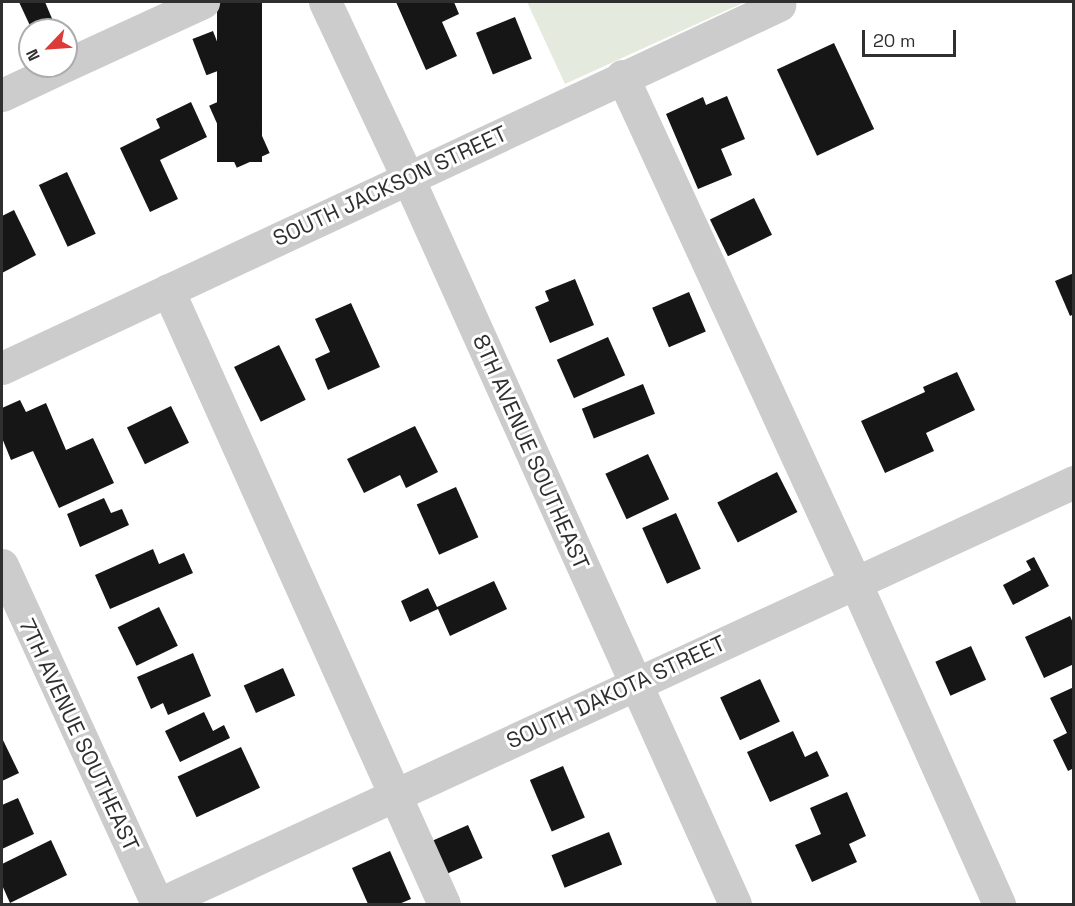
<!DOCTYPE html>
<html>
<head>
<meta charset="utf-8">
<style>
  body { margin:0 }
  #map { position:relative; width:1075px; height:906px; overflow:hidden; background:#fff; font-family:"Space Grotesk",sans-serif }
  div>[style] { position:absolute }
  .green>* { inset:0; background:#e4ebde }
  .building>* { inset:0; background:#161616; transform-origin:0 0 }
  .minor>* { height:33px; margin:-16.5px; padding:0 16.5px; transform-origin:16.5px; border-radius:16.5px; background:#ccc }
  span { translate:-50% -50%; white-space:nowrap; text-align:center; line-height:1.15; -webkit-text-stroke:6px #fff; paint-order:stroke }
  .street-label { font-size:22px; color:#2f2f2f }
  .frame { position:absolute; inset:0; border:3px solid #2f2f2f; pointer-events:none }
  .north { position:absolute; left:18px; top:18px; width:60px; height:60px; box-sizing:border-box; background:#fff; border:2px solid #acacac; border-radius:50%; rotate:245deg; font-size:16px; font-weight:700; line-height:24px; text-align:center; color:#2f2f2f }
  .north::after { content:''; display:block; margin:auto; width:21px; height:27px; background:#dd3b3a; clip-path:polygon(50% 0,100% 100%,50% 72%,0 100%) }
  .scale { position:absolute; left:862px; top:30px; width:94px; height:27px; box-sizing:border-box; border:3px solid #2f2f2f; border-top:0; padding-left:8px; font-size:18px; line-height:21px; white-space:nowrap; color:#2f2f2f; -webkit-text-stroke:4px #fff; paint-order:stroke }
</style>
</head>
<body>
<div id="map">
  <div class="green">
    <div style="clip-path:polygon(527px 2px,745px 2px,565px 84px)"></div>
  </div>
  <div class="building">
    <div style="clip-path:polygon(19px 2px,45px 2px,56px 28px,32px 30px)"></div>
    <div style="left:217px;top:2px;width:45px;height:160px"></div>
    <div style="clip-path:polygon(396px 2px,454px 2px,459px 14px,442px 22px,457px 56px,426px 70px)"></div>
    <div style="left:515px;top:17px;width:45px;height:42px;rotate:68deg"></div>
    <div style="left:213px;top:31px;width:39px;height:22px;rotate:69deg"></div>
    <div style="left:834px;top:43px;width:95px;height:63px;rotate:65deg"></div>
    <div style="left:242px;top:91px;width:68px;height:36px;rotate:66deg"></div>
    <div style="clip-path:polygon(727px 96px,745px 139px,721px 149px,732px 175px,698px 189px,666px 114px,703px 97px,706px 105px)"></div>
    <div style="clip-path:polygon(191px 102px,207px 137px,160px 160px,178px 199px,150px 212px,120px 148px,160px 128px,156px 119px)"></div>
    <div style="left:67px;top:172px;width:68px;height:31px;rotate:65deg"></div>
    <div style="left:754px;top:198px;width:41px;height:49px;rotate:64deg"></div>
    <div style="clip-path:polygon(14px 210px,36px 255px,2px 273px,2px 216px)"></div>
    <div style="clip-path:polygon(1074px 273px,1074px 314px,1070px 316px,1055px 281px)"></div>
    <div style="clip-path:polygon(575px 279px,594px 325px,550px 343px,535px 307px,549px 301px,545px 291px)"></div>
    <div style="left:689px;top:292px;width:43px;height:40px;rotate:67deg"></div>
    <div style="clip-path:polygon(351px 303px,380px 367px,328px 390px,315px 359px,330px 352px,315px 319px)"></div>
    <div style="left:608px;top:337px;width:42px;height:56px;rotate:66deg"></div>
    <div style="left:279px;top:345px;width:61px;height:50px;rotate:64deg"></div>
    <div style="clip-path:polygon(957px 372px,975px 410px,926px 433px,934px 451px,885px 473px,861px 421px,925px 392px,923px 387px)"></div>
    <div style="left:643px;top:384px;width:32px;height:66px;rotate:68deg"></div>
    <div style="clip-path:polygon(20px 400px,26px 412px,46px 403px,66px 450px,93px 438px,114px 483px,59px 508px,33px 451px,11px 460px,2px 438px,2px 408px)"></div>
    <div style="left:171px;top:406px;width:41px;height:49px;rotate:64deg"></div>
    <div style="clip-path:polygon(415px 426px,438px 472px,406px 488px,400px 475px,364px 493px,347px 459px)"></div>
    <div style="left:648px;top:454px;width:50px;height:47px;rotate:65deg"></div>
    <div style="left:777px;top:472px;width:45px;height:67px;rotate:63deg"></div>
    <div style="left:456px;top:487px;width:55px;height:43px;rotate:66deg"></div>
    <div style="clip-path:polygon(104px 498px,111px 513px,122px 509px,129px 525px,80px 547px,67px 514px)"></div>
    <div style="left:676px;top:513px;width:61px;height:37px;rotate:66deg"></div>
    <div style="clip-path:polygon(153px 549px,159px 564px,184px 553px,193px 573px,110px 609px,95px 575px)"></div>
    <div style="clip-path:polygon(1034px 557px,1049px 586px,1013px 605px,1003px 585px,1031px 570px,1026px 561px)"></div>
    <div style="clip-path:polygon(494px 581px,507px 609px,450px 636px,438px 609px,410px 622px,401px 601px,428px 588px,437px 607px)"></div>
    <div style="left:159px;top:607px;width:43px;height:46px;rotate:64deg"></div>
    <div style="clip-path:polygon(1070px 616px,1074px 625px,1074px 664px,1044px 678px,1025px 637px)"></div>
    <div style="left:971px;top:646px;width:37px;height:39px;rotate:66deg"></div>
    <div style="clip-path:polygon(193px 653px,211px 696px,168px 715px,163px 703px,151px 709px,137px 677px)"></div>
    <div style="left:283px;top:668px;width:30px;height:43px;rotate:66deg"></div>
    <div style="left:760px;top:679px;width:47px;height:44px;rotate:65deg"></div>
    <div style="clip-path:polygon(1074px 687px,1074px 768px,1068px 771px,1053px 740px,1067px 733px,1050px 698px)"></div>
    <div style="clip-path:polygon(204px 712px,213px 731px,224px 725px,230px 738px,180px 762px,165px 731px)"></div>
    <div style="clip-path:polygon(793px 731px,805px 757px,817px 751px,829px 776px,770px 802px,747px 752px)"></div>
    <div style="clip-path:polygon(2px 738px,19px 773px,2px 781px)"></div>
    <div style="left:241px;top:747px;width:45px;height:70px;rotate:65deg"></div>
    <div style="left:563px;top:766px;width:56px;height:36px;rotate:67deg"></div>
    <div style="clip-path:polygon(847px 792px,866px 836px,849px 844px,857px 862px,812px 882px,795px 845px,821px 834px,810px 808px)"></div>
    <div style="clip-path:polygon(18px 798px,34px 834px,2px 849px,2px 805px)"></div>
    <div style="left:468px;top:825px;width:36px;height:39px;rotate:66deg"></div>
    <div style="left:609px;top:832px;width:35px;height:62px;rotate:68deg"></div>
    <div style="clip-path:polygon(51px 840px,67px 875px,10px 903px,2px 885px,2px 864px)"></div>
    <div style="clip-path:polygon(390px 851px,411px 899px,399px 904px,368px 904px,352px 868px)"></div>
  </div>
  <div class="minor">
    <div style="left:325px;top:2px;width:195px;rotate:64.8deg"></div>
    <div style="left:408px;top:178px;width:796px;rotate:65.75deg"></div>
    <div style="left:66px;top:65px;width:151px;rotate:-24.7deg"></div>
    <div style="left:622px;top:76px;width:557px;rotate:65.28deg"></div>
    <div style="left:855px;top:582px;width:353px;rotate:65.9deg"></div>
    <div style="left:2px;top:95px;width:68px;rotate:-25.1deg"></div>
    <div style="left:168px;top:290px;width:673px;rotate:65.8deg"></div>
    <div style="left:2px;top:368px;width:858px;rotate:-25.04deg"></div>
    <div style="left:2px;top:565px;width:373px;rotate:65.4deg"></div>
    <div style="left:159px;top:904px;width:1008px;rotate:-24.76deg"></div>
  </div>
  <div class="street-label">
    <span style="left:390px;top:186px;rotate:-25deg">SOUTH JACKSON STREET</span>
    <span style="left:531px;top:452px;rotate:66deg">8TH AVENUE SOUTHEAST</span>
    <span style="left:616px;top:692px;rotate:-25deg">SOUTH DAKOTA STREET</span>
    <span style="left:79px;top:735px;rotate:65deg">7TH AVENUE SOUTHEAST</span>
  </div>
  <div class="frame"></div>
  <div class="north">N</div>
  <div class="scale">20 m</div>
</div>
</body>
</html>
